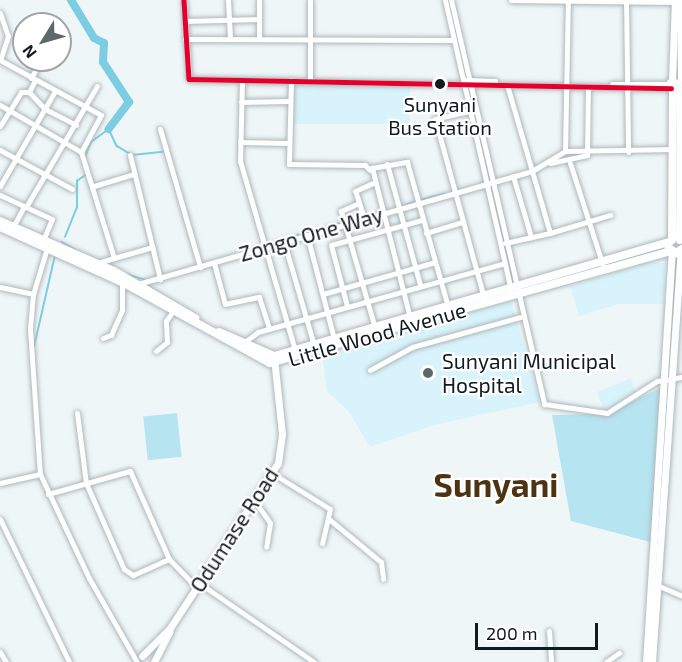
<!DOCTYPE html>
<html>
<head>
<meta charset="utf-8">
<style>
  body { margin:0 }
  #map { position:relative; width:682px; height:662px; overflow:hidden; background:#eff6f8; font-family:"Exo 2",sans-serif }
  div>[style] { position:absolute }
  .built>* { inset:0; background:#d8f3fb; transform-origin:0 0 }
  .green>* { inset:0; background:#b6e4f1; transform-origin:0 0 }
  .stream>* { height:1.5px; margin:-0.75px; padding:0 0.75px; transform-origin:0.75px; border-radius:0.75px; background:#7ccde1 }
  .river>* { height:8px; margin:-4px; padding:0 4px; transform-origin:4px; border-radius:4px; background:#7ccde1 }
  .roads { filter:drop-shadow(0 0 2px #afb7ba) drop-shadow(0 0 2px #afb7ba) }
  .minor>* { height:5px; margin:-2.5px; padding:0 2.5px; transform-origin:2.5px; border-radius:2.5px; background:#fdfefe }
  .major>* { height:7px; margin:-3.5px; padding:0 3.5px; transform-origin:3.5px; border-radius:3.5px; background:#fdfefe }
  .highway>* { height:8px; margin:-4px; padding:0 4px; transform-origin:4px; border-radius:4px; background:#fdfefe }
  .bus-1>* { height:4.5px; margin:-2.25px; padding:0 2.25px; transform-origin:2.25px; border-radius:2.25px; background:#e4002b }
  .dots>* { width:16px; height:16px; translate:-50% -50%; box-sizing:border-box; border:3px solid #fff; border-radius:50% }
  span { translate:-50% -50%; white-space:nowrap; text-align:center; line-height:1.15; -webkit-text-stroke:4.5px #fff; paint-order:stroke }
  .bus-label { font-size:20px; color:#0f1b1f }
  .street-label { font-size:21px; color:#0f1b1f }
  .poi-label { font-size:21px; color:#0f1b1f }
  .left { translate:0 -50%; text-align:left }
  .town-label { font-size:33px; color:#4e3313; font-weight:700 }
  .north { position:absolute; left:12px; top:12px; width:60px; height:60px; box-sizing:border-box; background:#fff; border:2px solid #9fa4a5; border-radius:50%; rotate:233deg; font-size:16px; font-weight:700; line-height:24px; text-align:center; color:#0f1b1f }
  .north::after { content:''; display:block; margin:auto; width:21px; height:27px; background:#5d686b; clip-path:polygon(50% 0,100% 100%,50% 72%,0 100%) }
  .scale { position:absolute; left:475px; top:623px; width:123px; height:27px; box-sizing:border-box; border:3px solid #0f1b1f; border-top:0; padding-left:8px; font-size:18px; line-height:21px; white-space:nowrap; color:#0f1b1f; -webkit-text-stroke:4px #fff; paint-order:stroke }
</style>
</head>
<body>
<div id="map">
  <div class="built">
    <div style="left:291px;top:81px;width:119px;height:43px"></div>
    <div style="clip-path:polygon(646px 263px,665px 263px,664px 304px,618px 304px,579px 316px,570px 286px)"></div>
    <div style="clip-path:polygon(511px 301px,540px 402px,434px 425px,370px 447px,349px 412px,327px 391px,322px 355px)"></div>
    <div style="clip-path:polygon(631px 378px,636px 395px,604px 412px,597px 392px)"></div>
  </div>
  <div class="green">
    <div style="clip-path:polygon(671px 383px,658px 544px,571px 521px,552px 415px,606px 414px)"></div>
    <div style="left:177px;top:413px;width:44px;height:34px;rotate:84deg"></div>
  </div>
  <div class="stream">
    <div style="left:85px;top:157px;width:16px;rotate:-68deg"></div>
    <div style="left:91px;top:142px;width:22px;rotate:-36deg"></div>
    <div style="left:109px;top:129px;width:19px;rotate:65deg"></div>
    <div style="left:117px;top:146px;width:17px;rotate:31deg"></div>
    <div style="left:132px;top:155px;width:31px;rotate:-6deg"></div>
    <div style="left:420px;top:200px;width:25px;rotate:-14deg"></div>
    <div style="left:406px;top:205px;width:9px;rotate:-18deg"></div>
    <div style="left:365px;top:216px;width:17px;rotate:-17deg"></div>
    <div style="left:65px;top:237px;width:32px;rotate:-68deg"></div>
    <div style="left:77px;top:207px;width:26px;rotate:-90deg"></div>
    <div style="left:77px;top:181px;width:12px;rotate:-35deg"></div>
    <div style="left:62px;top:242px;width:16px;rotate:30deg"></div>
    <div style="left:267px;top:244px;width:98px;rotate:-16deg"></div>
    <div style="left:126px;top:274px;width:19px;rotate:16deg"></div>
    <div style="left:34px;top:347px;width:94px;rotate:-77.1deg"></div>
  </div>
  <div class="river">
    <div style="left:71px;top:0;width:44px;rotate:58.8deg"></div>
    <div style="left:94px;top:38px;width:11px;rotate:27deg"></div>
    <div style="left:104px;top:43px;width:19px;rotate:93deg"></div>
    <div style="left:103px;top:62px;width:48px;rotate:57deg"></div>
    <div style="left:129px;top:102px;width:34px;rotate:127deg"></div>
  </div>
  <div class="roads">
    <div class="minor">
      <div style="left:184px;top:0;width:79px;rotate:86.4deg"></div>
      <div style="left:189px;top:79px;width:482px;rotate:1.1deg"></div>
      <div style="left:228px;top:0;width:39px;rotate:87deg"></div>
      <div style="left:310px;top:0;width:80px;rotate:90deg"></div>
      <div style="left:445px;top:0;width:298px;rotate:77.2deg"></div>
      <div style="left:451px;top:0;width:415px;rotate:77deg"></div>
      <div style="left:544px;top:404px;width:64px;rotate:8.1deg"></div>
      <div style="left:607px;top:413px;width:59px;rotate:-32.6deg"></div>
      <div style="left:657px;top:381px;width:25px;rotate:-9deg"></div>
      <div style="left:511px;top:0;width:163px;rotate:0.7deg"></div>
      <div style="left:626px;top:0;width:152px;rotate:89.2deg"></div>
      <div style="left:0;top:13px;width:24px;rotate:71deg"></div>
      <div style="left:8px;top:36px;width:25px;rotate:108deg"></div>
      <div style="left:185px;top:21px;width:74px;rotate:-1.5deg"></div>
      <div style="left:185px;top:39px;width:268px;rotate:0.2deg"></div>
      <div style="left:259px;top:39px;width:39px;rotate:-90deg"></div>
      <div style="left:0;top:60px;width:115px;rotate:28.6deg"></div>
      <div style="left:101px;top:115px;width:42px;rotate:118.4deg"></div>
      <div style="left:81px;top:152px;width:111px;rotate:72.7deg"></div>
      <div style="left:114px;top:258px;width:17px;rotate:163deg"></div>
      <div style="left:31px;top:78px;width:21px;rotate:-61deg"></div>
      <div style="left:242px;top:80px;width:81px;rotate:91.4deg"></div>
      <div style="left:240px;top:161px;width:197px;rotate:73.8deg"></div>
      <div style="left:291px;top:80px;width:84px;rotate:91.4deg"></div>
      <div style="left:289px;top:164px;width:76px;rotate:0.8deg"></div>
      <div style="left:365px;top:165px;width:7px;rotate:45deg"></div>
      <div style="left:465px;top:80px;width:30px;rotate:2deg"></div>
      <div style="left:612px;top:84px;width:58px"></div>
      <div style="left:29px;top:92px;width:23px;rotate:47deg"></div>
      <div style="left:45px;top:109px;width:35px;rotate:27deg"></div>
      <div style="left:241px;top:102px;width:48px;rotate:-1.2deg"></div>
      <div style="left:0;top:105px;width:94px;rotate:30.1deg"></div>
      <div style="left:469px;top:111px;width:35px;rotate:167deg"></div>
      <div style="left:435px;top:119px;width:186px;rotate:74.7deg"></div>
      <div style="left:0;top:126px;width:40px;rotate:-58deg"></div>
      <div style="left:21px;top:92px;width:8px"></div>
      <div style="left:29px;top:92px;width:13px;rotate:-63deg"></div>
      <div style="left:160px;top:129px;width:144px;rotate:73.8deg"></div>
      <div style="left:240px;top:142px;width:48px;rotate:1.2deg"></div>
      <div style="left:0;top:150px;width:82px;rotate:28.4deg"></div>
      <div style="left:565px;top:151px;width:151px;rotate:-88.9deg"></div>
      <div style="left:130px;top:155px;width:128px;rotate:76.4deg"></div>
      <div style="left:550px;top:163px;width:38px;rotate:-12deg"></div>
      <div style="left:587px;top:155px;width:68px;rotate:-89.2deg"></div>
      <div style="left:570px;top:163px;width:111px;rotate:72.2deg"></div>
      <div style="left:387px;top:164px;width:125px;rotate:74.7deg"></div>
      <div style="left:513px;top:176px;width:64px;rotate:73.6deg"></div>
      <div style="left:0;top:186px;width:110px;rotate:-59.9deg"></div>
      <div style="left:94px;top:186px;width:42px;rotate:-16.7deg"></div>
      <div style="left:0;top:195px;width:57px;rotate:24.8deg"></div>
      <div style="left:52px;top:219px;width:23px;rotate:113deg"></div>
      <div style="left:359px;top:203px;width:20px;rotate:156deg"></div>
      <div style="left:341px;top:211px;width:122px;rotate:73.8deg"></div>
      <div style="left:26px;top:207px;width:140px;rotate:-59.6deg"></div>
      <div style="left:364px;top:218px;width:28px;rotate:-108deg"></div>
      <div style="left:355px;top:191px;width:20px;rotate:-24deg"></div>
      <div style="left:13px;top:227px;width:24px;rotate:-62deg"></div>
      <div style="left:426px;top:233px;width:39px;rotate:-17deg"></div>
      <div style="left:550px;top:233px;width:63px;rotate:-16.7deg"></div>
      <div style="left:307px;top:235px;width:107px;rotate:75.4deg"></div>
      <div style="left:284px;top:242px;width:107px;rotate:73.8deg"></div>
      <div style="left:505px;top:243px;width:46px;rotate:-12.5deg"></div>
      <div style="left:550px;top:233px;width:154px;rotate:-106.2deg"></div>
      <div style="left:47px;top:248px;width:48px;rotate:106.9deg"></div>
      <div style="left:33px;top:294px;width:35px;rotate:95deg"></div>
      <div style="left:30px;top:329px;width:145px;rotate:86.1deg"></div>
      <div style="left:40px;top:474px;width:115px;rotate:64.8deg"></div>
      <div style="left:89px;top:578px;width:97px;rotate:60.3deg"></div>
      <div style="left:114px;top:258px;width:40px;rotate:-16deg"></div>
      <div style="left:214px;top:263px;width:42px;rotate:75deg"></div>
      <div style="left:225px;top:304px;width:35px;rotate:-12deg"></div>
      <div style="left:259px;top:297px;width:33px;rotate:72deg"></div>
      <div style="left:138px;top:284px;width:410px;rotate:-16deg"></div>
      <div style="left:532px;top:171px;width:39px;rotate:-31deg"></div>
      <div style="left:565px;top:151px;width:109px;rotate:-1.1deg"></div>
      <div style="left:0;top:287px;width:34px;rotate:12deg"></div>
      <div style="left:323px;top:294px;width:116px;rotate:-15.9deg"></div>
      <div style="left:347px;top:306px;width:63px;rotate:-104.7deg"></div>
      <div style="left:331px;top:245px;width:94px;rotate:-15.4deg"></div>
      <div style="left:410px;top:318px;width:155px;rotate:-104.2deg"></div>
      <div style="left:372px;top:168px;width:36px;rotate:-10deg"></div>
      <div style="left:407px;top:162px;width:151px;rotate:74.2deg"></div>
      <div style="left:103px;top:338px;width:9px;rotate:-21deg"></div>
      <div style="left:111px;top:335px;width:27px;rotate:-66deg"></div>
      <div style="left:122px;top:310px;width:28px;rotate:-90deg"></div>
      <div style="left:242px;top:344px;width:20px;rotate:-37deg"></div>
      <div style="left:258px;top:332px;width:256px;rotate:-15.6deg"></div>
      <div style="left:156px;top:351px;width:14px;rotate:-39deg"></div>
      <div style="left:167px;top:342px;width:21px;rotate:-93deg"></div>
      <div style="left:166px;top:321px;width:12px;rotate:-55deg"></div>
      <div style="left:370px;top:370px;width:48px;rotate:-28.7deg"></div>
      <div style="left:412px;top:347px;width:112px;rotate:-15.5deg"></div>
      <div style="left:77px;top:413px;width:71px;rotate:82.7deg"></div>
      <div style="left:86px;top:483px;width:94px;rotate:66.2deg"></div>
      <div style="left:124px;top:569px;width:11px;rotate:34deg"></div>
      <div style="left:133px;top:575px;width:39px;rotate:-24deg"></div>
      <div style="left:272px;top:473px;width:68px;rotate:31.8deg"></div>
      <div style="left:330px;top:509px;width:35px;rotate:103deg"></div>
      <div style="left:0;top:483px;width:41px;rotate:-12.7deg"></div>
      <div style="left:48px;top:494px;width:85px;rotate:-15.7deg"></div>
      <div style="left:130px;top:471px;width:96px;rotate:66.1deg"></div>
      <div style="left:169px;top:559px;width:39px;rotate:46deg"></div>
      <div style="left:254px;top:500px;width:28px;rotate:55deg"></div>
      <div style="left:270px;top:523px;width:24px;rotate:99deg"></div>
      <div style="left:0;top:519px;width:159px;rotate:64.2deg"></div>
      <div style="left:330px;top:520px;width:66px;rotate:39.5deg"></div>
      <div style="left:381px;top:562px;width:17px;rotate:83deg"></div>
      <div style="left:199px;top:583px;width:140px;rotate:34.5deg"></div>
      <div style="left:659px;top:586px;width:25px;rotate:23deg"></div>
      <div style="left:549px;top:631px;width:31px;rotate:86deg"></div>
      <div style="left:0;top:652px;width:12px;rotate:59deg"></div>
      <div style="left:606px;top:662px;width:16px;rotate:-35deg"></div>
    </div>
    <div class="major">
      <div style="left:680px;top:0;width:82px;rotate:89.3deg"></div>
      <div style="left:672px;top:81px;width:81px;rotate:-87.9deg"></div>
      <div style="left:142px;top:656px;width:40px;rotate:-45deg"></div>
      <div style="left:170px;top:628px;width:197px;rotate:-56.8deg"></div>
      <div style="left:278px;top:463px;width:29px;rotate:-82deg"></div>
      <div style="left:282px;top:434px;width:76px;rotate:-96deg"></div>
      <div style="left:154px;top:662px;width:34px;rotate:-63deg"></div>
      <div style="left:646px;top:662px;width:411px;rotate:-86.4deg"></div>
      <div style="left:652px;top:662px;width:412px;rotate:-86deg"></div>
    </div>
    <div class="highway">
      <div style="left:676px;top:92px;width:10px;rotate:-119deg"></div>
      <div style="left:671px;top:83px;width:11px;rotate:5deg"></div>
      <div style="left:0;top:221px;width:124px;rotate:23.7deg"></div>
      <div style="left:114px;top:271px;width:94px;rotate:30.1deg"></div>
      <div style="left:0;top:227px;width:134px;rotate:24.3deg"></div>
      <div style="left:122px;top:282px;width:169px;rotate:28.7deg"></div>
      <div style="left:270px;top:363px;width:416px;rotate:-15.6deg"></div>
      <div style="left:672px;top:240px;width:149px;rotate:-89.6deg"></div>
      <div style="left:680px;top:240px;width:151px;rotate:-89.6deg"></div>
      <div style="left:669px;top:248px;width:9px;rotate:36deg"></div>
      <div style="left:676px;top:253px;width:7px;rotate:-34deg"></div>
      <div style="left:219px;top:332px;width:60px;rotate:23.6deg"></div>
      <div style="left:274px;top:356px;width:412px;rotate:-16.1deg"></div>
    </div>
  </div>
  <div class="bus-1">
    <div style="left:184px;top:0;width:79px;rotate:86.4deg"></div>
    <div style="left:189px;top:79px;width:482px;rotate:1.1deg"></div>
  </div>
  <div class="dots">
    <div style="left:440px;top:84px;background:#0f1b1f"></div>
    <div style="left:428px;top:373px;background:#5d686b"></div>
  </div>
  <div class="bus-label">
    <span style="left:440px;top:116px">Sunyani<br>Bus Station</span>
  </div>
  <div class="street-label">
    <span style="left:311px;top:234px;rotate:-16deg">Zongo One Way</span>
    <span style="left:377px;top:334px;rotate:-16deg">Little Wood Avenue</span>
    <span style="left:234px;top:530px;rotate:-57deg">Odumase Road</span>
  </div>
  <div class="poi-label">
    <span class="left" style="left:442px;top:373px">Sunyani Municipal<br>Hospital</span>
  </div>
  <div class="town-label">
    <span style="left:496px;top:485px">Sunyani</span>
  </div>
  <div class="north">N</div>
  <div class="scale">200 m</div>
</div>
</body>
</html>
